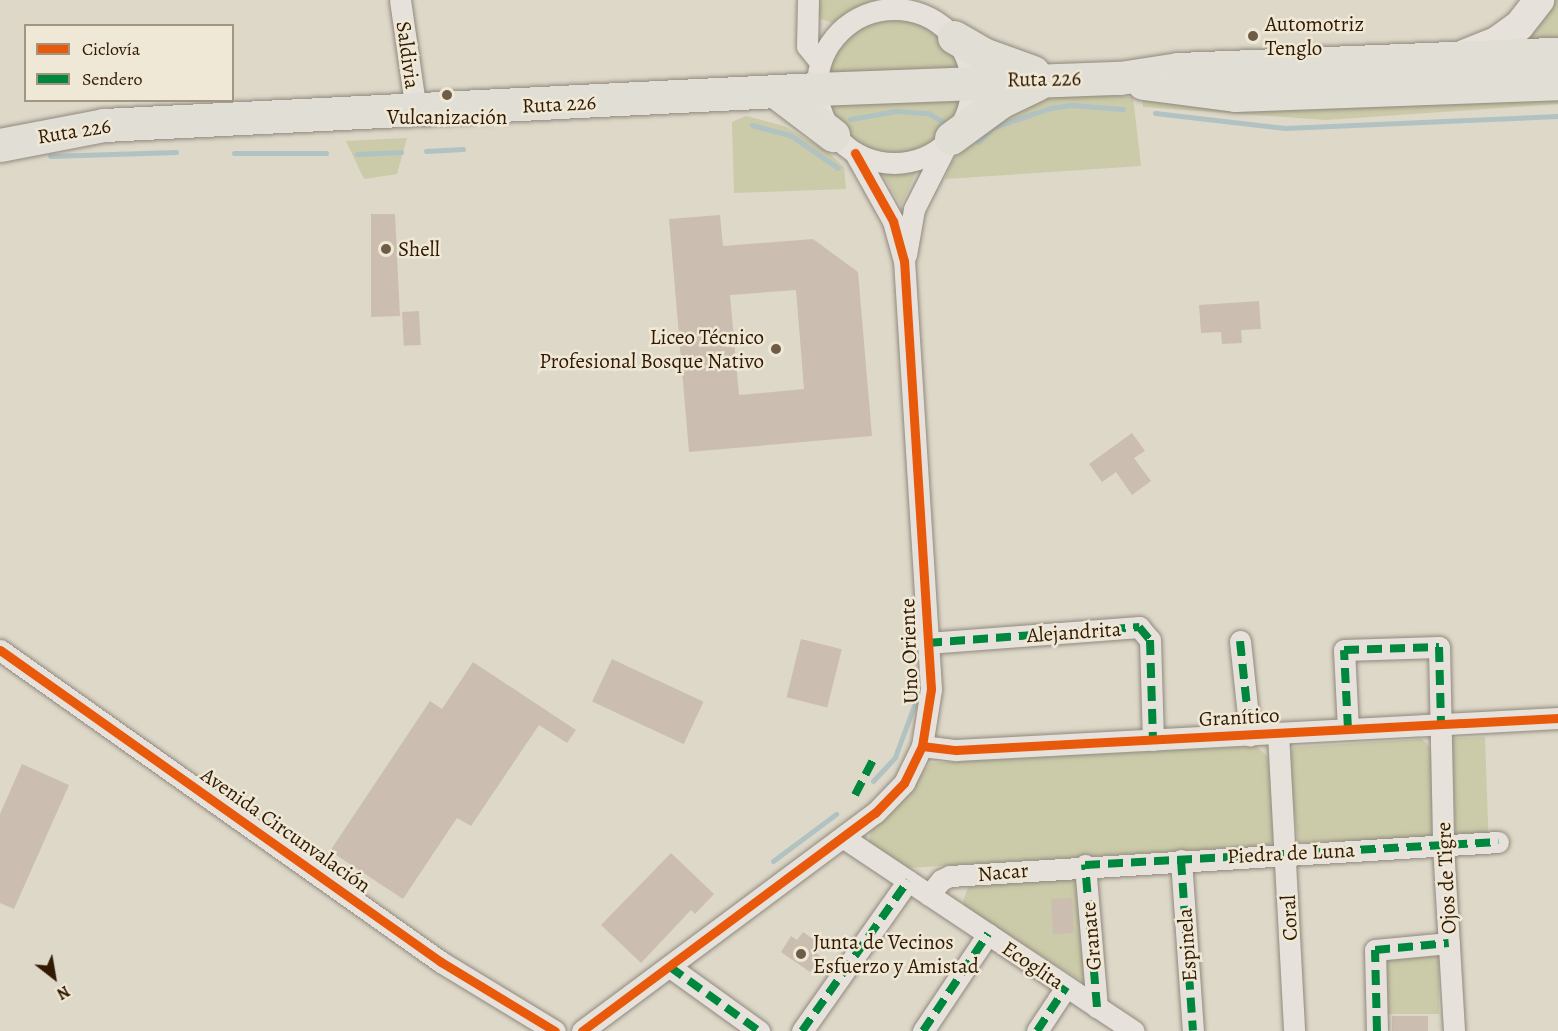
<!DOCTYPE html>
<html>
<head>
<meta charset="utf-8">
<style>
  body { margin:0 }
  #map { position:relative; width:1558px; height:1031px; overflow:hidden; background:#ded8c9; font-family:Alegreya,serif }
  div>[style] { position:absolute }
  .green>* { inset:0; background:#cbcaa9; transform-origin:0 0 }
  .stream>* { height:5px; margin:-2.5px; padding:0 2.5px; transform-origin:2.5px; border-radius:2.5px; background:#b1c2c2 }
  .building>* { inset:0; background:#cbbeb1; transform-origin:0 0 }
  .roads { filter:drop-shadow(0 0 2px #90897d) drop-shadow(0 0 2px #90897d) }
  .minor>* { height:21px; margin:-10.5px; padding:0 10.5px; transform-origin:10.5px; border-radius:10.5px; background:#e6e2db }
  .minor>.ring { margin:-10.5px; padding:0; box-sizing:content-box; background:none; border:21px solid #e6e2db; border-radius:50% }
  .secondary>* { height:30px; margin:-15px; padding:0 15px; transform-origin:15px; border-radius:15px; background:#e6e2db }
  .primary>* { height:33px; margin:-16.5px; padding:0 16.5px; transform-origin:16.5px; border-radius:16.5px; background:#e1ded5 }
  .quiet>* { height:8px; margin-top:-4px; transform-origin:0; background:repeating-linear-gradient(90deg,#00873e 0 15px,transparent 0 23px) }
  .cycleway>* { height:9px; margin:-4.5px; padding:0 4.5px; transform-origin:4.5px; border-radius:4.5px; background:#e8590c }
  .dots>* { width:16px; height:16px; translate:-50% -50%; box-sizing:border-box; border:3px solid #efe8d6; border-radius:50% }
  span { translate:-50% -50%; white-space:nowrap; text-align:center; line-height:1.15; -webkit-text-stroke:5px #efe8d6; paint-order:stroke }
  .poi-label { font-size:21px; color:#321a00 }
  .left { translate:0 -50%; text-align:left }
  .right { translate:-100% -50%; text-align:right }
  .street-label { font-size:21px; color:#321a00 }
  .legend { position:absolute; left:24px; top:24px; width:210px; height:78px; box-sizing:border-box; background:#efe8d6; border:2px solid #a39680; margin:0; padding:8px 10px; list-style:none; font-size:18px; color:#321a00 }
  .legend li { display:flex; align-items:center; gap:12px; height:30px }
  .legend b { width:30px; border:2px solid #a39680 }
  .north { position:absolute; left:24px; top:947px; width:60px; height:60px; -webkit-text-stroke:4px #efe8d6; paint-order:stroke; rotate:149deg; font-size:16px; font-weight:700; line-height:24px; text-align:center; color:#321a00 }
  .north::after { content:''; display:block; margin:auto; width:21px; height:27px; background:#321a00; clip-path:polygon(50% 0,100% 100%,50% 72%,0 100%) }
</style>
</head>
<body>
<div id="map">
  <div class="green">
    <div style="clip-path:polygon(814px 0,883px 0,884px 2px,866px 5px,832px 23px,816px 17px)"></div>
    <div style="clip-path:polygon(1545px 0,1558px 0,1558px 40px,1516px 38px)"></div>
    <div style="clip-path:polygon(899px 16px,933px 29px,945px 40px,960px 70px,829px 74px,834px 56px,851px 32px,883px 17px)"></div>
    <div style="clip-path:polygon(1050px 92px,1133px 97px,1141px 166px,945px 179px,952px 162px,979px 129px)"></div>
    <div style="clip-path:polygon(1558px 93px,1558px 104px,1326px 120px,1143px 107px,1142px 98px)"></div>
    <div style="clip-path:polygon(961px 96px,961px 108px,944px 137px,922px 152px,905px 157px,870px 153px,853px 143px,835px 118px,829px 101px)"></div>
    <div style="clip-path:polygon(746px 116px,784px 126px,828px 152px,844px 167px,846px 189px,734px 193px,732px 122px)"></div>
    <div style="clip-path:polygon(407px 138px,397px 174px,364px 179px,346px 141px)"></div>
    <div style="clip-path:polygon(879px 168px,892px 171px,917px 170px,901px 206px)"></div>
    <div style="left:1485px;top:737px;width:100px;height:33px;rotate:88deg"></div>
    <div style="clip-path:polygon(1422px 739px,1430px 747px,1437px 832px,1429px 839px,1298px 842px,1288px 757px,1294px 747px)"></div>
    <div style="clip-path:polygon(1256px 746px,1268px 757px,1275px 838px,1270px 845px,909px 868px,869px 842px,871px 829px,900px 801px,930px 763px)"></div>
    <div style="clip-path:polygon(1078px 875px,1085px 983px,966px 909px,963px 901px,969px 885px)"></div>
    <div style="left:1383px;top:954px;width:56px;height:60px"></div>
  </div>
  <div class="stream">
    <div style="left:1155px;top:113px;width:131px;rotate:6.6deg"></div>
    <div style="left:1285px;top:128px;width:273px;rotate:-2.5deg"></div>
    <div style="left:850px;top:119px;width:47px;rotate:-9.9deg"></div>
    <div style="left:896px;top:111px;width:32px;rotate:4deg"></div>
    <div style="left:928px;top:113px;width:16px;rotate:30deg"></div>
    <div style="left:752px;top:125px;width:39px;rotate:15deg"></div>
    <div style="left:790px;top:135px;width:58px;rotate:34.5deg"></div>
    <div style="left:978px;top:142px;width:20px;rotate:-45deg"></div>
    <div style="left:992px;top:128px;width:61px;rotate:-19deg"></div>
    <div style="left:1050px;top:108px;width:21px;rotate:-8deg"></div>
    <div style="left:1071px;top:105px;width:52px;rotate:4.4deg"></div>
    <div style="left:426px;top:151px;width:37px;rotate:-3deg"></div>
    <div style="left:234px;top:153px;width:92px"></div>
    <div style="left:357px;top:154px;width:44px;rotate:-2.6deg"></div>
    <div style="left:50px;top:156px;width:126px;rotate:-1.8deg"></div>
    <div style="left:873px;top:781px;width:33px;rotate:-47deg"></div>
    <div style="left:895px;top:757px;width:58px;rotate:-69.7deg"></div>
    <div style="left:773px;top:861px;width:79px;rotate:-36.7deg"></div>
  </div>
  <div class="building">
    <div style="clip-path:polygon(371px 214px,395px 214px,400px 316px,371px 317px)"></div>
    <div style="clip-path:polygon(evenodd,720px 215px,723px 246px,813px 239px,858px 272px,872px 436px,689px 452px,669px 219px,720px 215px,796px 290px,804px 389px,739px 395px,730px 295px,796px 290px)"></div>
    <div style="clip-path:polygon(1259px 301px,1261px 329px,1241px 330px,1242px 343px,1222px 344px,1221px 332px,1201px 333px,1199px 305px)"></div>
    <div style="left:419px;top:311px;width:34px;height:17px;rotate:87deg"></div>
    <div style="clip-path:polygon(1132px 433px,1145px 451px,1134px 458px,1151px 481px,1132px 495px,1116px 472px,1102px 482px,1089px 464px)"></div>
    <div style="left:801px;top:639px;width:42px;height:60px;rotate:14deg"></div>
    <div style="left:612px;top:659px;width:101px;height:47px;rotate:25deg"></div>
    <div style="clip-path:polygon(473px 662px,576px 730px,567px 743px,539px 725px,471px 826px,457px 818px,403px 899px,330px 851px,430px 701px,442px 709px)"></div>
    <div style="clip-path:polygon(22px 764px,69px 785px,14px 909px,0 903px,0 814px)"></div>
    <div style="clip-path:polygon(671px 853px,714px 894px,695px 914px,691px 910px,641px 963px,601px 925px)"></div>
    <div style="left:1072px;top:898px;width:35px;height:21px;rotate:87deg"></div>
    <div style="clip-path:polygon(803px 932px,820px 944px,814px 951px,821px 957px,810px 972px,781px 952px,791px 936px,797px 940px)"></div>
    <div style="left:1392px;top:1016px;width:36px;height:15px"></div>
  </div>
  <div class="roads">
    <div class="minor">
      <div style="left:400px;top:0;width:112px;rotate:81.8deg"></div>
      <div style="left:808px;top:0;width:46px;rotate:91.2deg"></div>
      <div style="left:807px;top:46px;width:21px;rotate:51deg"></div>
      <div class="ring" style="left:817px;top:9px;width:133px;height:133px"></div>
      <div style="left:906px;top:255px;width:47px;rotate:-80.1deg"></div>
      <div style="left:914px;top:209px;width:68px;rotate:-63.1deg"></div>
      <div style="left:1240px;top:641px;width:95px;rotate:83.9deg"></div>
      <div style="left:927px;top:643px;width:213px;rotate:-4.3deg"></div>
      <div style="left:1139px;top:627px;width:17px;rotate:50deg"></div>
      <div style="left:1150px;top:640px;width:100px;rotate:88.3deg"></div>
      <div style="left:0;top:650px;width:540px;rotate:35.28deg"></div>
      <div style="left:441px;top:962px;width:133px;rotate:31.2deg"></div>
      <div style="left:1348px;top:729px;width:79px;rotate:-92.9deg"></div>
      <div style="left:1344px;top:650px;width:95px;rotate:-1.8deg"></div>
      <div style="left:1439px;top:647px;width:198px;rotate:88.8deg"></div>
      <div style="left:1443px;top:845px;width:186px;rotate:86.6deg"></div>
      <div style="left:1278px;top:733px;width:298px;rotate:86.9deg"></div>
      <div style="left:922px;top:746px;width:34px;rotate:7deg"></div>
      <div style="left:956px;top:750px;width:603px;rotate:-3.04deg"></div>
      <div style="left:844px;top:838px;width:348px;rotate:33.7deg"></div>
      <div style="left:1181px;top:860px;width:171px;rotate:86deg"></div>
      <div style="left:1085px;top:865px;width:143px;rotate:85.2deg"></div>
      <div style="left:929px;top:895px;width:19px;rotate:-51deg"></div>
      <div style="left:941px;top:880px;width:10px;rotate:-24deg"></div>
      <div style="left:950px;top:876px;width:549px;rotate:-3.55deg"></div>
      <div style="left:670px;top:967px;width:110px;rotate:35.7deg"></div>
      <div style="left:582px;top:1031px;width:365px;rotate:-36.7deg"></div>
      <div style="left:875px;top:813px;width:42px;rotate:-46deg"></div>
      <div style="left:904px;top:783px;width:41px;rotate:-64.1deg"></div>
      <div style="left:922px;top:746px;width:58px;rotate:-81deg"></div>
      <div style="left:931px;top:689px;width:429px;rotate:-93.6deg"></div>
      <div style="left:904px;top:261px;width:41px;rotate:-105.4deg"></div>
      <div style="left:893px;top:221px;width:78px;rotate:-119.2deg"></div>
      <div style="left:802px;top:1031px;width:184px;rotate:-54.8deg"></div>
      <div style="left:923px;top:1031px;width:117px;rotate:-56.2deg"></div>
      <div style="left:1037px;top:1031px;width:53px;rotate:-56.6deg"></div>
      <div style="left:1377px;top:1031px;width:81px;rotate:-91.4deg"></div>
      <div style="left:1375px;top:950px;width:74px;rotate:-5.4deg"></div>
    </div>
    <div class="secondary">
      <div style="left:1464px;top:55px;width:37px;rotate:-22deg"></div>
      <div style="left:1498px;top:41px;width:26px;rotate:-36deg"></div>
      <div style="left:1519px;top:26px;width:33px;rotate:-52deg"></div>
    </div>
    <div class="primary">
      <div style="left:954px;top:37px;width:34px;rotate:30deg"></div>
      <div style="left:983px;top:54px;width:53px;rotate:19.8deg"></div>
      <div style="left:1143px;top:83px;width:93px;rotate:7.4deg"></div>
      <div style="left:1235px;top:95px;width:323px;rotate:-2.1deg"></div>
      <div style="left:775px;top:91px;width:73px;rotate:37.2deg"></div>
      <div style="left:951px;top:138px;width:61px;rotate:-36.3deg"></div>
      <div style="left:1000px;top:102px;width:41px;rotate:-25.9deg"></div>
      <div style="left:0;top:145px;width:106px;rotate:-10.9deg"></div>
      <div style="left:104px;top:125px;width:713px;rotate:-2.89deg"></div>
      <div style="left:816px;top:89px;width:304px;rotate:-2.1deg"></div>
      <div style="left:1120px;top:78px;width:59px;rotate:-8.8deg"></div>
      <div style="left:1178px;top:69px;width:380px;rotate:-2.3deg"></div>
    </div>
  </div>
  <div class="quiet">
    <div style="left:1240px;top:641px;width:95px;rotate:83.9deg"></div>
    <div style="left:927px;top:643px;width:213px;rotate:-4.3deg"></div>
    <div style="left:1139px;top:627px;width:17px;rotate:50deg"></div>
    <div style="left:1150px;top:640px;width:100px;rotate:88.3deg"></div>
    <div style="left:1348px;top:729px;width:79px;rotate:-92.9deg"></div>
    <div style="left:1344px;top:650px;width:95px;rotate:-1.8deg"></div>
    <div style="left:1439px;top:647px;width:77px;rotate:88.5deg"></div>
    <div style="left:855px;top:795px;width:42px;rotate:-62.8deg"></div>
    <div style="left:1181px;top:860px;width:171px;rotate:86deg"></div>
    <div style="left:670px;top:967px;width:110px;rotate:35.7deg"></div>
    <div style="left:1097px;top:1007px;width:143px;rotate:-94.8deg"></div>
    <div style="left:1085px;top:865px;width:414px;rotate:-3.2deg"></div>
    <div style="left:802px;top:1031px;width:184px;rotate:-54.8deg"></div>
    <div style="left:923px;top:1031px;width:117px;rotate:-56.2deg"></div>
    <div style="left:1037px;top:1031px;width:53px;rotate:-56.6deg"></div>
    <div style="left:1377px;top:1031px;width:81px;rotate:-91.4deg"></div>
    <div style="left:1375px;top:950px;width:74px;rotate:-5.4deg"></div>
  </div>
  <div class="cycleway">
    <div style="left:0;top:650px;width:540px;rotate:35.28deg"></div>
    <div style="left:441px;top:962px;width:133px;rotate:31.2deg"></div>
    <div style="left:922px;top:746px;width:34px;rotate:7deg"></div>
    <div style="left:956px;top:750px;width:603px;rotate:-3.04deg"></div>
    <div style="left:582px;top:1031px;width:365px;rotate:-36.7deg"></div>
    <div style="left:875px;top:813px;width:42px;rotate:-46deg"></div>
    <div style="left:904px;top:783px;width:41px;rotate:-64.1deg"></div>
    <div style="left:922px;top:746px;width:58px;rotate:-81deg"></div>
    <div style="left:931px;top:689px;width:429px;rotate:-93.6deg"></div>
    <div style="left:904px;top:261px;width:41px;rotate:-105.4deg"></div>
    <div style="left:893px;top:221px;width:78px;rotate:-119.2deg"></div>
  </div>
  <div class="dots">
    <div style="left:1253px;top:36px;background:#6e5c46"></div>
    <div style="left:447px;top:95px;background:#6e5c46"></div>
    <div style="left:386px;top:249px;background:#6e5c46"></div>
    <div style="left:776px;top:349px;background:#6e5c46"></div>
    <div style="left:801px;top:954px;background:#6e5c46"></div>
  </div>
  <div class="poi-label">
    <span class="left" style="left:1265px;top:36px">Automotriz<br>Tenglo</span>
    <span style="left:447px;top:117px">Vulcanización</span>
    <span class="left" style="left:398px;top:249px">Shell</span>
    <span class="right" style="left:764px;top:349px">Liceo Técnico<br>Profesional Bosque Nativo</span>
    <span class="left" style="left:813px;top:954px">Junta de Vecinos<br>Esfuerzo y Amistad</span>
  </div>
  <div class="street-label">
    <span style="left:408px;top:55px;rotate:82deg">Saldivia</span>
    <span style="left:1044px;top:79px;rotate:-1deg">Ruta 226</span>
    <span style="left:559px;top:104px;rotate:-3deg">Ruta 226</span>
    <span style="left:74px;top:131px;rotate:-9deg">Ruta 226</span>
    <span style="left:1074px;top:632px;rotate:-4deg">Alejandrita</span>
    <span style="left:909px;top:651px;rotate:-92deg">Uno Oriente</span>
    <span style="left:1239px;top:717px;rotate:-3deg">Granítico</span>
    <span style="left:286px;top:830px;rotate:35deg">Avenida Circunvalación</span>
    <span style="left:1291px;top:853px;rotate:-3deg">Piedra de Luna</span>
    <span style="left:1003px;top:872px;rotate:-5deg">Nacar</span>
    <span style="left:1446px;top:878px;rotate:-93deg">Ojos de Tigre</span>
    <span style="left:1289px;top:918px;rotate:-93deg">Coral</span>
    <span style="left:1091px;top:936px;rotate:-95deg">Granate</span>
    <span style="left:1187px;top:945px;rotate:-94deg">Espinela</span>
    <span style="left:1033px;top:965px;rotate:34deg">Ecoglita</span>
  </div>
  <ul class="legend">
  <li><b style="height:8px;background:#e8590c"></b>Ciclovía</li>
  <li><b style="height:8px;background:#00873e"></b>Sendero</li>
  </ul>
  <div class="north">N</div>
</div>
</body>
</html>
